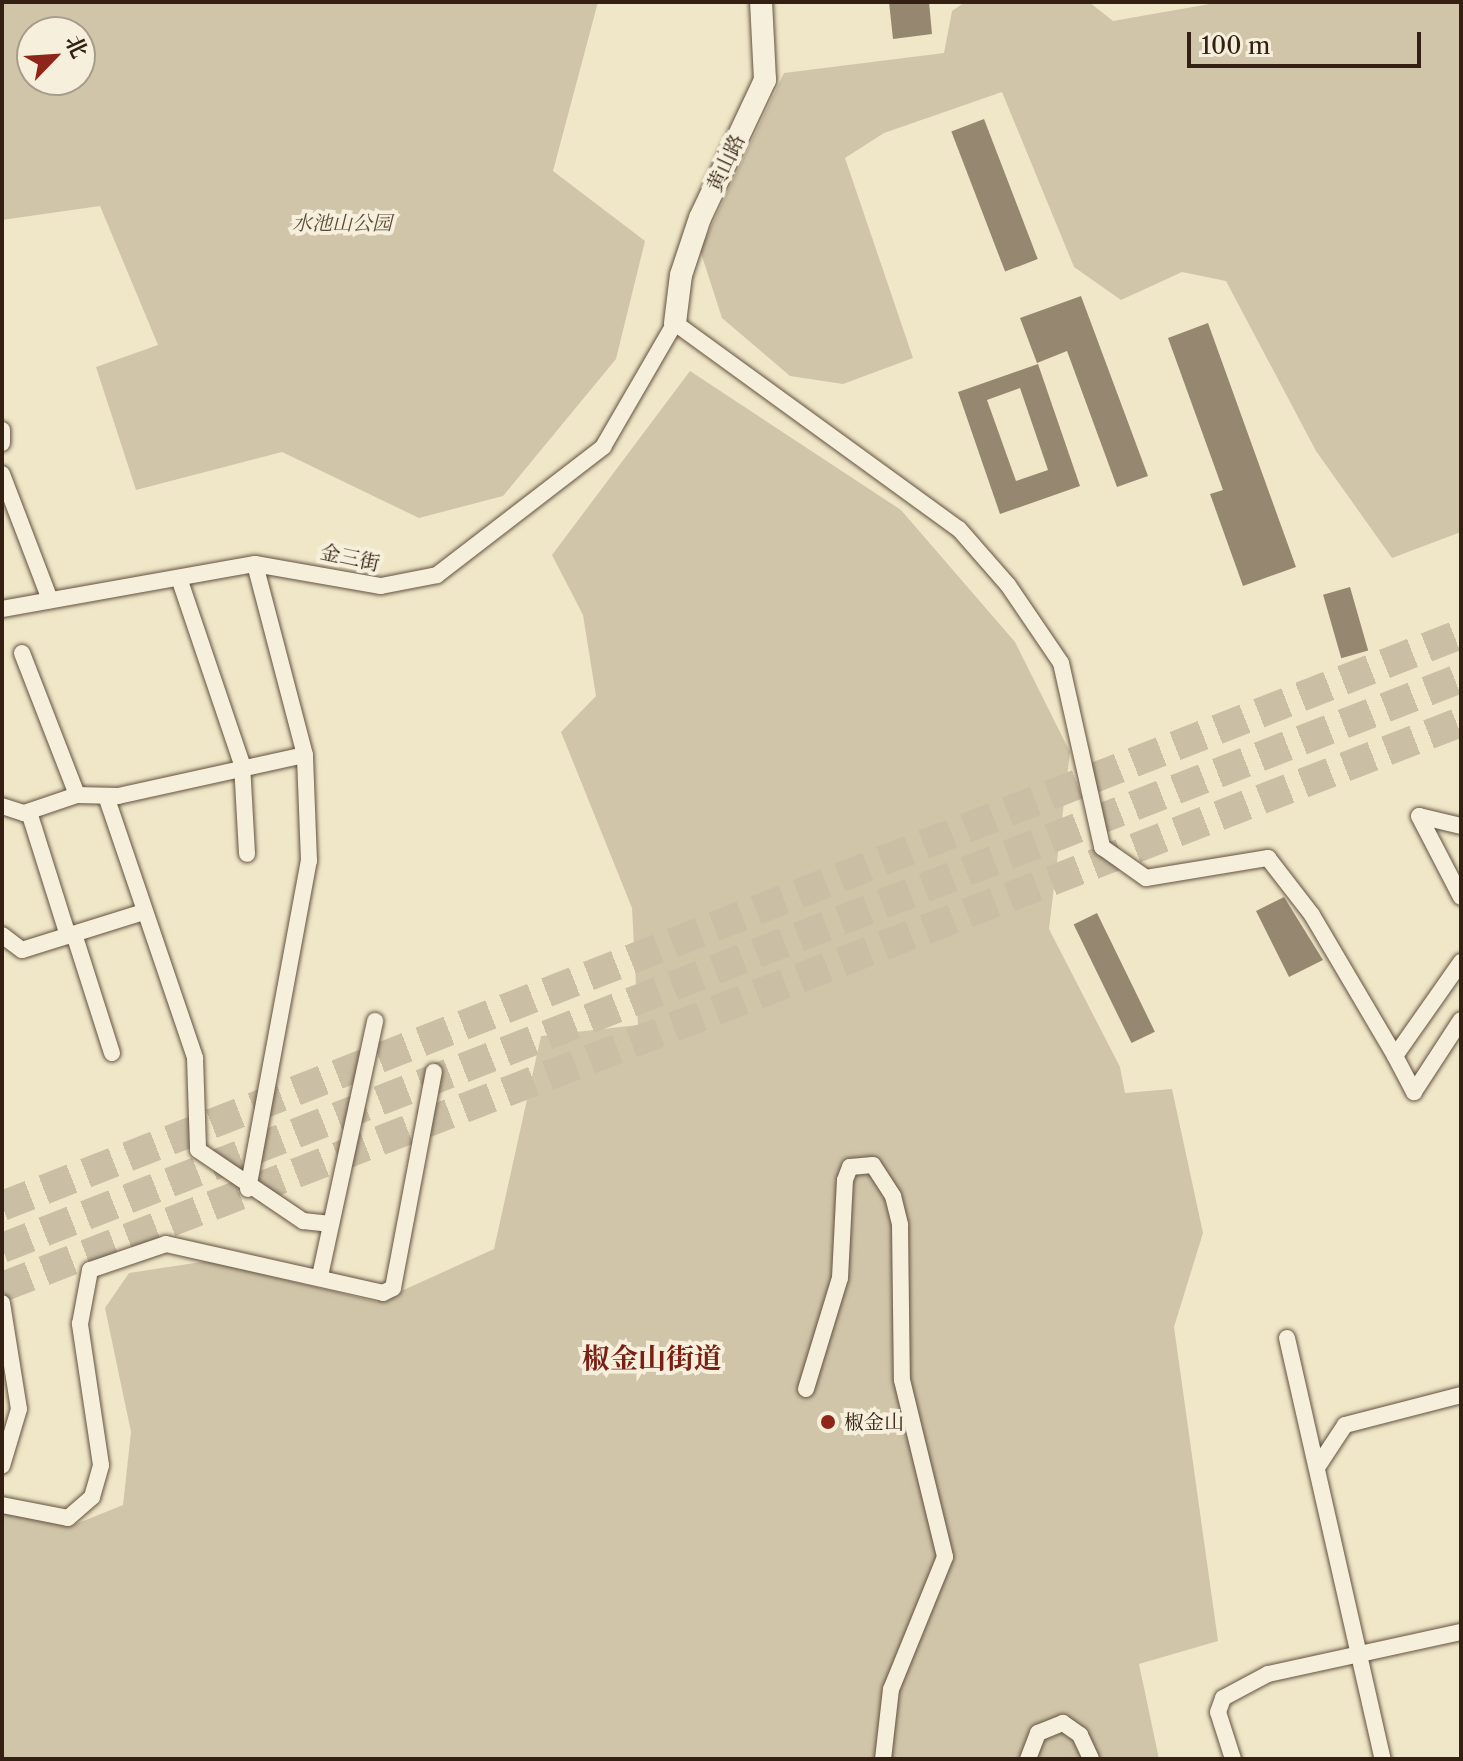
<!DOCTYPE html>
<html>
<head>
<meta charset="utf-8">
<style>
  body { margin:0 }
  #map { position:relative; width:1463px; height:1761px; overflow:hidden; background:#f0e7c8; font-family:"Libre Caslon Text","Noto Serif SC",serif }
  div>[style] { position:absolute }
  .green>* { inset:0; background:#d0c5a9 }
  .building>* { inset:0; background:#968771; transform-origin:0 0 }
  .highway-tunnel>* { height:30px; margin-top:-15px; transform-origin:0; background:repeating-linear-gradient(90deg,#cabfa4 0 30px,transparent 0 45px) }
  .roads { filter:drop-shadow(0 0 2px #635240) drop-shadow(0 0 2px #635240) }
  .street>* { height:16px; margin:-8px; padding:0 8px; transform-origin:8px; border-radius:8px; background:#f5efdb }
  .secondary>* { height:22px; margin:-11px; padding:0 11px; transform-origin:11px; border-radius:11px; background:#f5efdb }
  .dots>* { width:22px; height:22px; translate:-50% -50%; box-sizing:border-box; border:4px solid #f5efdb; border-radius:50% }
  span { translate:-50% -50%; white-space:nowrap; text-align:center; line-height:1.15; -webkit-text-stroke:8px #f5efdb; paint-order:stroke }
  .street-label { font-size:20px; color:#342013 }
  .park-label { font-size:20px; color:#5b4938; font-style:italic }
  .poi-label { font-size:20px; color:#342013 }
  .left { translate:0 -50%; text-align:left }
  .district-label { font-size:28px; color:#7a1f14; font-weight:700 }
  .frame { position:absolute; inset:0; border:4px solid #342013; pointer-events:none }
  .north { position:absolute; left:16px; top:16px; width:80px; height:80px; box-sizing:border-box; background:#f5efdb; border:2px solid #a89c8b; border-radius:50%; rotate:65deg; font-size:22px; font-weight:700; line-height:32px; text-align:center; color:#342013 }
  .north::after { content:''; display:block; margin:auto; width:28px; height:36px; background:#8f2418; clip-path:polygon(50% 0,100% 100%,50% 72%,0 100%) }
  .scale { position:absolute; left:1187px; top:32px; width:234px; height:36px; box-sizing:border-box; border:4px solid #342013; border-top:0; padding-left:10px; font-size:24px; line-height:28px; white-space:nowrap; color:#342013; -webkit-text-stroke:6px #f5efdb; paint-order:stroke }
</style>
</head>
<body>
<div id="map">
  <div class="green">
    <div style="clip-path:polygon(evenodd,2px 2px,598px 2px,553px 171px,645px 241px,616px 359px,503px 496px,419px 518px,282px 452px,136px 490px,96px 367px,158px 345px,100px 206px,2px 220px,2px 2px,32px 32px,80px 32px,80px 80px,32px 80px,32px 32px)"></div>
    <div style="clip-path:polygon(965px 2px,1089px 2px,1113px 21px,1221px 2px,1461px 2px,1461px 532px,1392px 558px,1316px 451px,1226px 281px,1182px 272px,1121px 300px,1074px 267px,1002px 92px,884px 133px,845px 158px,913px 358px,843px 384px,790px 376px,722px 318px,700px 250px,784px 73px,944px 53px,952px 11px)"></div>
    <div style="clip-path:polygon(690px 371px,901px 510px,1015px 642px,1070px 752px,1049px 929px,1120px 1067px,1125px 1093px,1172px 1089px,1203px 1233px,1174px 1327px,1218px 1641px,1139px 1664px,1159px 1759px,2px 1759px,2px 1513px,71px 1526px,123px 1505px,131px 1432px,105px 1308px,129px 1273px,208px 1261px,377px 1302px,494px 1249px,541px 1036px,638px 1025px,632px 908px,561px 732px,596px 696px,583px 615px,552px 555px)"></div>
  </div>
  <div class="building">
    <div style="clip-path:polygon(889px 2px,929px 2px,932px 34px,893px 39px)"></div>
    <div style="left:984px;top:119px;width:150px;height:35px;rotate:69deg"></div>
    <div style="clip-path:polygon(1081px 296px,1148px 476px,1117px 487px,1067px 351px,1037px 363px,1020px 318px)"></div>
    <div style="clip-path:polygon(1208px 323px,1296px 567px,1243px 586px,1210px 494px,1223px 490px,1168px 338px)"></div>
    <div style="clip-path:polygon(evenodd,1038px 364px,1080px 486px,1000px 514px,958px 392px,1038px 364px,1020px 388px,1048px 470px,1016px 481px,987px 400px,1020px 388px)"></div>
    <div style="left:1350px;top:587px;width:66px;height:28px;rotate:74deg"></div>
    <div style="clip-path:polygon(1284px 897px,1323px 960px,1289px 977px,1256px 911px)"></div>
    <div style="left:1097px;top:913px;width:132px;height:26px;rotate:64deg"></div>
  </div>
  <div class="highway-tunnel">
    <div style="left:2px;top:1206px;width:1567px;rotate:-21.41deg"></div>
    <div style="left:2px;top:1248px;width:1566px;rotate:-21.34deg"></div>
    <div style="left:2px;top:1287px;width:1565px;rotate:-21.17deg"></div>
  </div>
  <div class="roads">
    <div class="street">
      <div style="left:2px;top:430px;width:13px;rotate:90deg"></div>
      <div style="left:2px;top:474px;width:135px;rotate:69.1deg"></div>
      <div style="left:179px;top:578px;width:196px;rotate:71.3deg"></div>
      <div style="left:242px;top:764px;width:90px;rotate:86.8deg"></div>
      <div style="left:2px;top:609px;width:257px;rotate:-10.1deg"></div>
      <div style="left:255px;top:564px;width:128px;rotate:9.9deg"></div>
      <div style="left:381px;top:586px;width:57px;rotate:-11.1deg"></div>
      <div style="left:437px;top:575px;width:210px;rotate:-37.6deg"></div>
      <div style="left:603px;top:447px;width:143px;rotate:-59.9deg"></div>
      <div style="left:675px;top:323px;width:351px;rotate:36deg"></div>
      <div style="left:959px;top:529px;width:74px;rotate:48.8deg"></div>
      <div style="left:1008px;top:585px;width:94px;rotate:55.8deg"></div>
      <div style="left:1061px;top:663px;width:189px;rotate:77.4deg"></div>
      <div style="left:1102px;top:847px;width:54px;rotate:35.2deg"></div>
      <div style="left:1146px;top:878px;width:124px;rotate:-9.3deg"></div>
      <div style="left:1268px;top:858px;width:72px;rotate:52.3deg"></div>
      <div style="left:1312px;top:915px;width:164px;rotate:59.5deg"></div>
      <div style="left:1395px;top:1056px;width:115px;rotate:-54.9deg"></div>
      <div style="left:22px;top:653px;width:152px;rotate:68.8deg"></div>
      <div style="left:106px;top:796px;width:277px;rotate:71.2deg"></div>
      <div style="left:195px;top:1058px;width:92px;rotate:88.1deg"></div>
      <div style="left:198px;top:1150px;width:127px;rotate:34.1deg"></div>
      <div style="left:303px;top:1221px;width:28px;rotate:6deg"></div>
      <div style="left:2px;top:806px;width:23px;rotate:18deg"></div>
      <div style="left:24px;top:813px;width:56px;rotate:-18.8deg"></div>
      <div style="left:77px;top:795px;width:41px;rotate:1.4deg"></div>
      <div style="left:118px;top:796px;width:191px;rotate:-12.4deg"></div>
      <div style="left:29px;top:812px;width:130px;rotate:72.5deg"></div>
      <div style="left:1461px;top:826px;width:43px;rotate:-166.6deg"></div>
      <div style="left:1419px;top:816px;width:91px;rotate:62.6deg"></div>
      <div style="left:74px;top:934px;width:125px;rotate:72.3deg"></div>
      <div style="left:2px;top:935px;width:25px;rotate:37deg"></div>
      <div style="left:22px;top:950px;width:127px;rotate:-17.4deg"></div>
      <div style="left:1395px;top:1056px;width:41px;rotate:62.2deg"></div>
      <div style="left:1414px;top:1092px;width:86px;rotate:-56.9deg"></div>
      <div style="left:248px;top:1189px;width:334px;rotate:-79.5deg"></div>
      <div style="left:309px;top:861px;width:106px;rotate:-92.2deg"></div>
      <div style="left:305px;top:755px;width:197px;rotate:-104.7deg"></div>
      <div style="left:320px;top:1276px;width:261px;rotate:-77.8deg"></div>
      <div style="left:2px;top:1303px;width:107px;rotate:80.9deg"></div>
      <div style="left:19px;top:1409px;width:59px;rotate:106.6deg"></div>
      <div style="left:1287px;top:1338px;width:432px;rotate:77.2deg"></div>
      <div style="left:806px;top:1389px;width:116px;rotate:-73deg"></div>
      <div style="left:840px;top:1278px;width:98px;rotate:-87.1deg"></div>
      <div style="left:845px;top:1180px;width:14px;rotate:-69deg"></div>
      <div style="left:850px;top:1167px;width:23px;rotate:-5deg"></div>
      <div style="left:873px;top:1165px;width:37px;rotate:57deg"></div>
      <div style="left:893px;top:1196px;width:30px;rotate:76deg"></div>
      <div style="left:900px;top:1225px;width:155px;rotate:89.3deg"></div>
      <div style="left:902px;top:1380px;width:182px;rotate:76.3deg"></div>
      <div style="left:945px;top:1557px;width:143px;rotate:112.2deg"></div>
      <div style="left:891px;top:1689px;width:70px;rotate:96.5deg"></div>
      <div style="left:1318px;top:1466px;width:49px;rotate:-56.6deg"></div>
      <div style="left:1345px;top:1425px;width:120px;rotate:-14.5deg"></div>
      <div style="left:2px;top:1505px;width:67px;rotate:11.1deg"></div>
      <div style="left:68px;top:1518px;width:32px;rotate:-41deg"></div>
      <div style="left:92px;top:1497px;width:33px;rotate:-74deg"></div>
      <div style="left:101px;top:1465px;width:143px;rotate:-98.5deg"></div>
      <div style="left:80px;top:1324px;width:55px;rotate:-79.5deg"></div>
      <div style="left:90px;top:1270px;width:80px;rotate:-18.9deg"></div>
      <div style="left:166px;top:1244px;width:222px;rotate:12.7deg"></div>
      <div style="left:383px;top:1293px;width:11px;rotate:-27deg"></div>
      <div style="left:393px;top:1288px;width:220px;rotate:-79.3deg"></div>
      <div style="left:1028px;top:1759px;width:28px;rotate:-69deg"></div>
      <div style="left:1038px;top:1733px;width:27px;rotate:-22deg"></div>
      <div style="left:1063px;top:1723px;width:21px;rotate:35deg"></div>
      <div style="left:1080px;top:1735px;width:26px;rotate:65deg"></div>
      <div style="left:1233px;top:1759px;width:49px;rotate:-107.7deg"></div>
      <div style="left:1218px;top:1712px;width:15px;rotate:-70deg"></div>
      <div style="left:1223px;top:1698px;width:51px;rotate:-28.1deg"></div>
      <div style="left:1268px;top:1674px;width:198px;rotate:-12.3deg"></div>
    </div>
    <div class="secondary">
      <div style="left:675px;top:323px;width:48px;rotate:-82.9deg"></div>
      <div style="left:681px;top:275px;width:60px;rotate:-71.6deg"></div>
      <div style="left:700px;top:218px;width:153px;rotate:-64.8deg"></div>
      <div style="left:765px;top:80px;width:78px;rotate:-92.9deg"></div>
    </div>
  </div>
  <div class="dots">
    <div style="left:828px;top:1422px;background:#8f2418"></div>
  </div>
  <div class="street-label">
    <span style="left:726px;top:163px;rotate:-65deg">黄山路</span>
    <span style="left:350px;top:558px;rotate:12deg">金三街</span>
  </div>
  <div class="park-label">
    <span style="left:342px;top:223px">水池山公园</span>
  </div>
  <div class="poi-label">
    <span class="left" style="left:844px;top:1422px">椒金山</span>
  </div>
  <div class="district-label">
    <span style="left:652px;top:1358px">椒金山街道</span>
  </div>
  <div class="frame"></div>
  <div class="north">北</div>
  <div class="scale">100 m</div>
</div>
</body>
</html>
